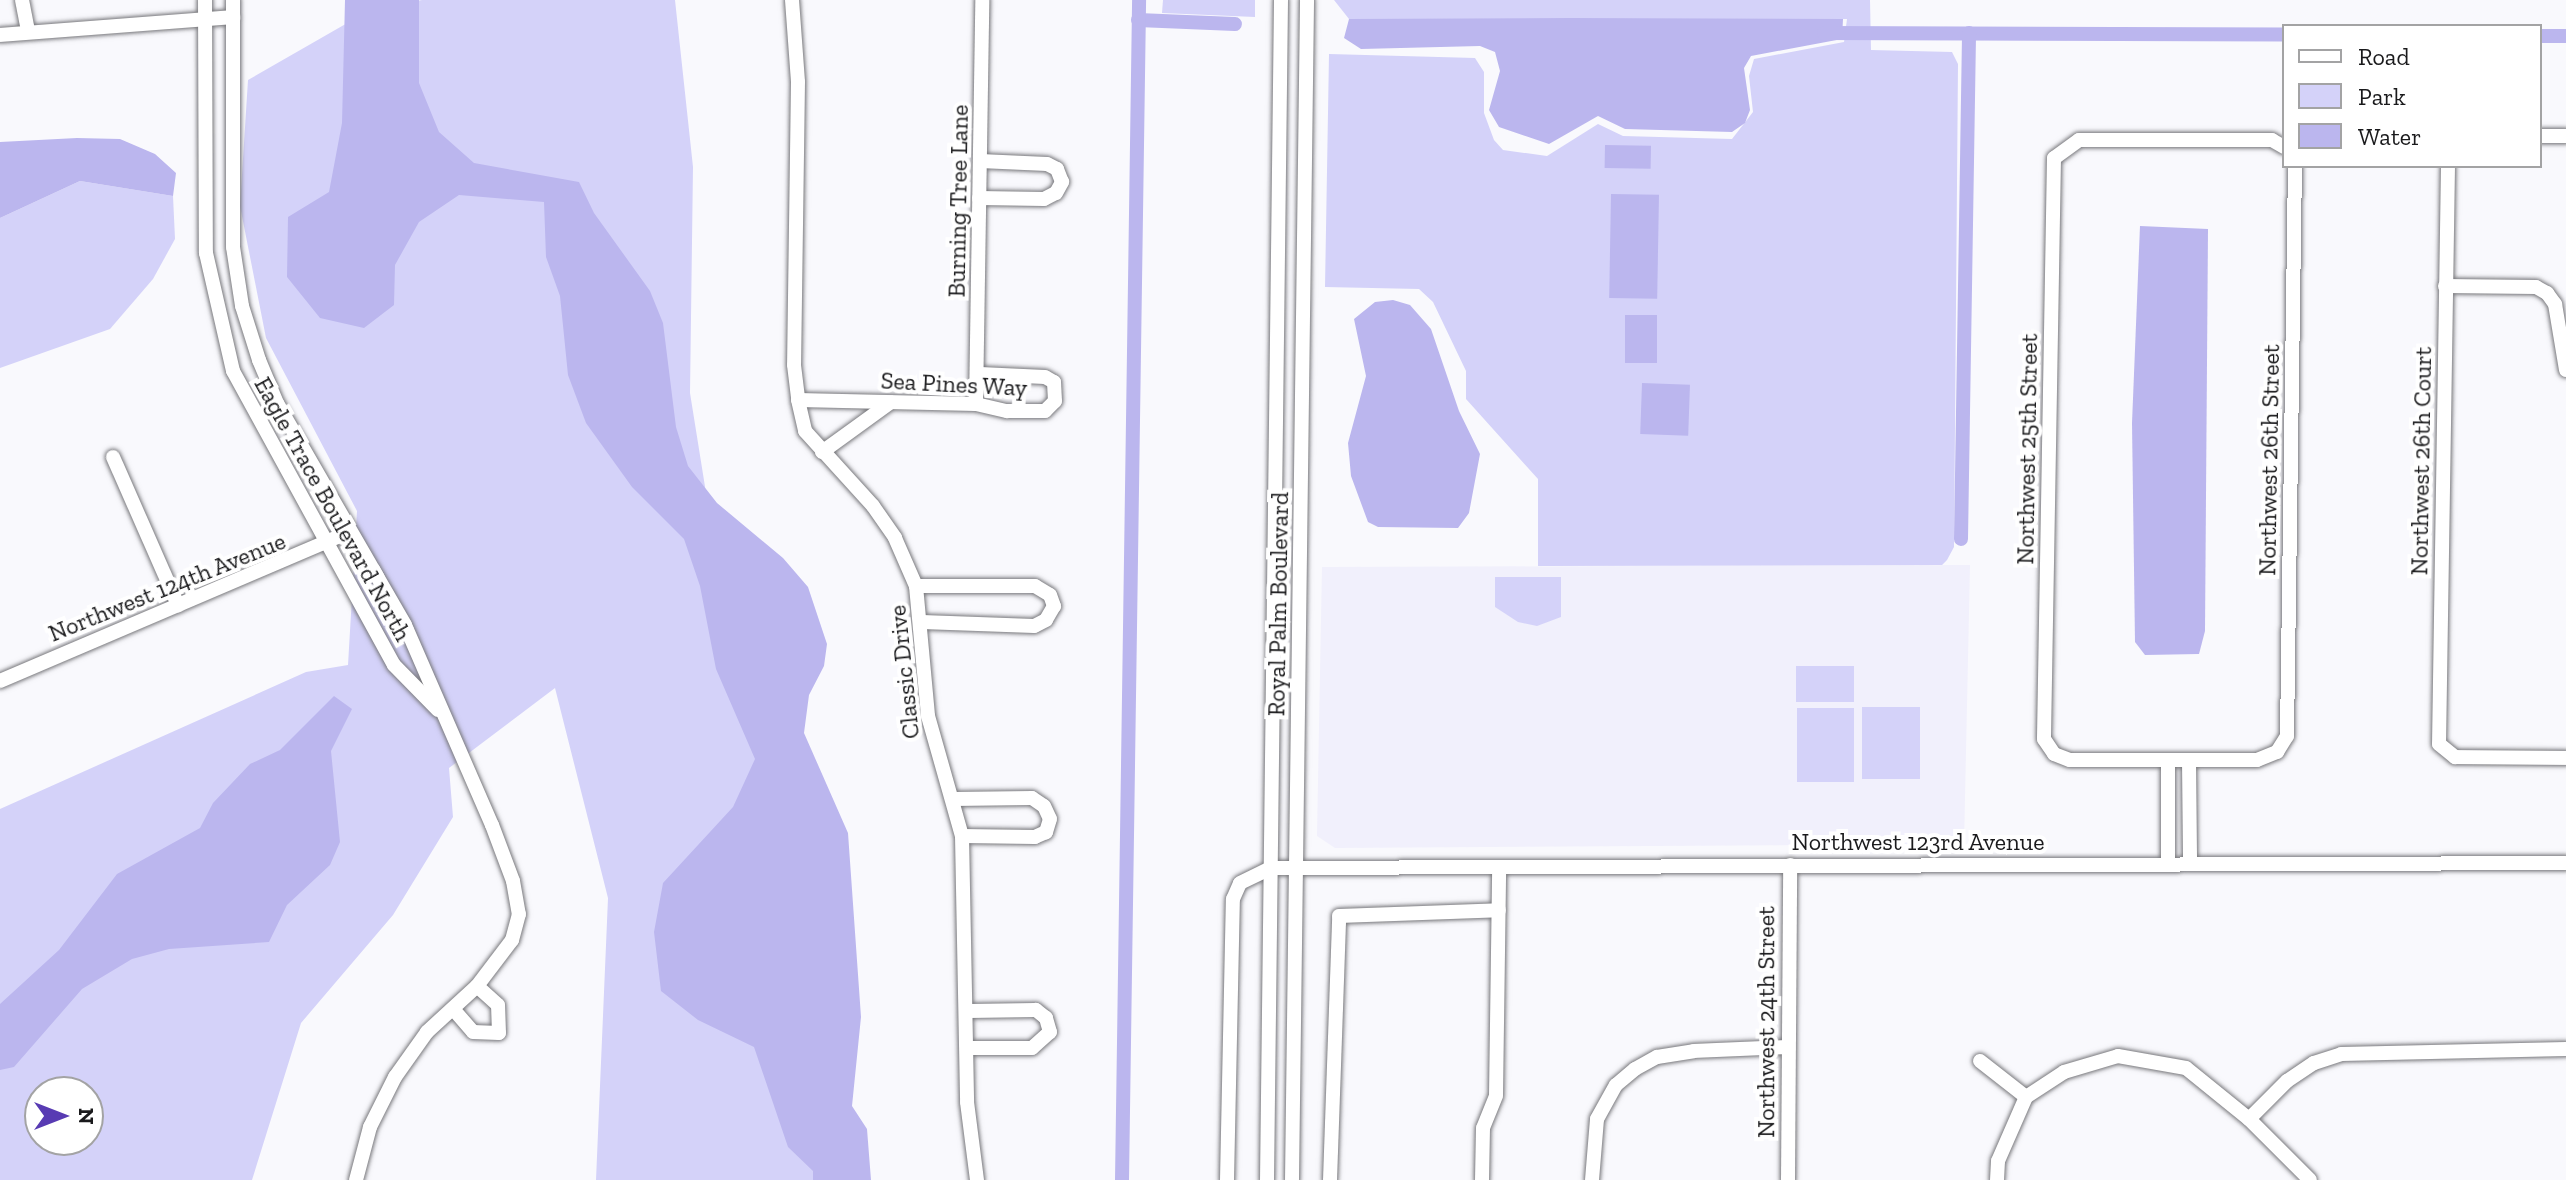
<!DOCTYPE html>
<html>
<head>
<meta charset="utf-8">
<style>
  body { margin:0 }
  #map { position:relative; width:2566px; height:1180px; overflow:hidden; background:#f9f9fd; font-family:"Zilla Slab",serif }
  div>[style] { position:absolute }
  .built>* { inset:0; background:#f1f0fc }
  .green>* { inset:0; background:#d4d2f9; transform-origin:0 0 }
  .water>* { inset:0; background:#bbb6ee; transform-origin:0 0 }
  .canal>* { height:14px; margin:-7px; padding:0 7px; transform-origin:7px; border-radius:7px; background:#bbb6ee }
  .roads { filter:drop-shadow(0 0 2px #78787c) drop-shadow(0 0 2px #78787c) }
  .minor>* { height:14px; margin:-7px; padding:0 7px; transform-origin:7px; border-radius:7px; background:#fff }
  span { translate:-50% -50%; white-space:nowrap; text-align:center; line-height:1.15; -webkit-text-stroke:8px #fff; paint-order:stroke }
  .street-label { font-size:24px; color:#1a1a1c }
  .legend { position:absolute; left:2282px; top:24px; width:260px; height:144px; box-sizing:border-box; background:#fff; border:2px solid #a3a3a4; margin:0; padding:10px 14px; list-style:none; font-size:24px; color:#1a1a1c }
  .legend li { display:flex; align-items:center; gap:16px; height:40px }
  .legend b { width:40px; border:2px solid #a3a3a4 }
  .north { position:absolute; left:24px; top:1076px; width:80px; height:80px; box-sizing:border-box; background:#fff; border:2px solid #a3a3a4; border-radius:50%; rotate:90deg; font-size:22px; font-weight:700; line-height:32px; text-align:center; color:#1a1a1c }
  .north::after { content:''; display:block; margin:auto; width:28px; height:36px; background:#583bb3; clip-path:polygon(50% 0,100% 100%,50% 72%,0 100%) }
</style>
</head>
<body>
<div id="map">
  <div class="built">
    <div style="clip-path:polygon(1970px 565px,1964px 844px,1335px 848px,1317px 836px,1322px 567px)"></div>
  </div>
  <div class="green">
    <div style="clip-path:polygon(evenodd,422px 0,675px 0,693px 167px,690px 393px,711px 524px,778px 690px,826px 1180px,596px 1180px,608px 898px,555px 688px,449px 768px,453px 817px,393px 915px,301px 1023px,252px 1180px,0 1180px,0 809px,306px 672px,348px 665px,357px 511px,266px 338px,240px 206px,248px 80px,370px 10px,422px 0,40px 1092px,88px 1092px,88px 1140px,40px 1140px,40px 1092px)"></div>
    <div style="clip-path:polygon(1163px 0,1255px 0,1255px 17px,1162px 13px)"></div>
    <div style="clip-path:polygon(1334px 0,1870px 0,1871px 50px,1952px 52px,1958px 64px,1954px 547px,1947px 560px,1942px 565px,1538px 566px,1538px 479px,1466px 399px,1466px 371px,1433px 302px,1419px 289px,1325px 287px,1329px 54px,1475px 58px,1484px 72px,1484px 113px,1494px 140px,1503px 150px,1547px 156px,1598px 124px,1623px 136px,1732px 139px,1753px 112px,1749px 76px,1754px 59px,1844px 42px,1847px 19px,1349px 19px)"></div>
    <div style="clip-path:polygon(80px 181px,173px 196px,175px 239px,153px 279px,110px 329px,0 368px,0 218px)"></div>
    <div style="clip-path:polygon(1495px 577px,1561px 577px,1561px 617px,1537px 626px,1518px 622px,1495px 607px)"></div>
    <div style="left:1796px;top:666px;width:58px;height:36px"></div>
    <div style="left:1862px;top:707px;width:58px;height:72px"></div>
    <div style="left:1854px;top:708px;width:74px;height:57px;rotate:90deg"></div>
  </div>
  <div class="water">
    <div style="clip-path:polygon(345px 0,419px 0,419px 83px,439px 132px,474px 163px,579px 182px,594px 213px,650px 291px,663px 323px,676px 427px,688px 466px,717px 503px,783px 558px,808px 587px,827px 644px,824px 666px,809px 695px,804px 733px,848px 833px,861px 1017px,852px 1106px,867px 1129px,871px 1180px,813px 1180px,813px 1171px,788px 1147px,754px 1047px,698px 1020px,661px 991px,654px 932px,663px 883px,733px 807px,755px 759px,716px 669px,700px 586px,684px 539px,632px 487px,586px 423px,568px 375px,560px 296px,546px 257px,544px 202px,459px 195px,419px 222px,395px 265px,394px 305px,364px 328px,320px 318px,287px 277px,288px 217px,329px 192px,342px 123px)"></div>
    <div style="clip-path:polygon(1349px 19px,1570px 18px,1843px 19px,1842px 39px,1751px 56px,1744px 68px,1750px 110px,1745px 123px,1732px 132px,1625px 129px,1598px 116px,1549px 144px,1499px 127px,1489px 110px,1500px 71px,1495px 52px,1480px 46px,1361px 49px,1344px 38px)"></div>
    <div style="clip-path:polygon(77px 138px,120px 139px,155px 154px,176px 173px,173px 196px,80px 181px,0 218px,0 142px)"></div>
    <div style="left:1605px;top:145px;width:46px;height:23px;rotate:1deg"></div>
    <div style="left:1611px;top:194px;width:48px;height:104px;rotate:1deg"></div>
    <div style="clip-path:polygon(2140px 226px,2208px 229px,2205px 631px,2199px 654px,2145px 655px,2135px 642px,2132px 423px)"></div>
    <div style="clip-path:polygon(1393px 300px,1410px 305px,1431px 329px,1459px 411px,1480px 454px,1469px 513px,1458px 528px,1378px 527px,1368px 522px,1351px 476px,1348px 443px,1366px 376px,1354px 319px,1375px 302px)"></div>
    <div style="left:1625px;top:315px;width:32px;height:48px"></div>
    <div style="left:1642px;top:383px;width:48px;height:51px;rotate:2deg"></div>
    <div style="clip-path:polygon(334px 696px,352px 709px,331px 751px,340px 842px,330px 865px,287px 905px,269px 942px,169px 949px,132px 959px,82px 989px,14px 1067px,0 1070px,0 1004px,59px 950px,117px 874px,200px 828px,213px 803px,250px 764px,280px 750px)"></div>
  </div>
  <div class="canal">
    <div style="left:1138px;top:20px;width:97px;rotate:2.4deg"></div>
    <div style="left:1824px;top:33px;width:460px;rotate:0.2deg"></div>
    <div style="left:2540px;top:36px;width:26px"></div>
    <div style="left:1961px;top:539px;width:506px;rotate:-89.09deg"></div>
    <div style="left:1122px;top:1180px;width:1180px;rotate:-89.17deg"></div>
  </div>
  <div class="roads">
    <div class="minor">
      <div style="left:22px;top:0;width:32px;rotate:79deg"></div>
      <div style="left:205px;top:0;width:253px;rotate:89.8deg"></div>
      <div style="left:206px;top:253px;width:121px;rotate:77.1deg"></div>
      <div style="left:233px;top:371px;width:335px;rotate:61.3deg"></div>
      <div style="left:394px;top:665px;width:63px;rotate:45.6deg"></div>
      <div style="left:233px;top:0;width:247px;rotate:90deg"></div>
      <div style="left:233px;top:247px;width:60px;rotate:81.3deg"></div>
      <div style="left:242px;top:306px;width:57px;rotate:72.5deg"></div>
      <div style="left:259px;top:360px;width:47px;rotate:67.3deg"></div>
      <div style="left:277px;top:403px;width:256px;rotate:60deg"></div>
      <div style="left:405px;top:625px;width:218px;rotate:66.5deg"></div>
      <div style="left:492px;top:825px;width:60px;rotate:69.4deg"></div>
      <div style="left:513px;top:881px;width:34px;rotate:80deg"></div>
      <div style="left:519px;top:914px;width:27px;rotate:105deg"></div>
      <div style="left:512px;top:940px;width:58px;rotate:127.3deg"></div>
      <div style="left:477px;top:986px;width:68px;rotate:137.4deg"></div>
      <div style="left:427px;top:1032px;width:55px;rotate:125.4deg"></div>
      <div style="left:395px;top:1077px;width:56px;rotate:116.6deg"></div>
      <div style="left:370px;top:1127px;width:55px;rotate:104.8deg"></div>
      <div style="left:792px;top:0;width:82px;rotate:85.8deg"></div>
      <div style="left:798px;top:82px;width:283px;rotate:90.8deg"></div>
      <div style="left:794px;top:365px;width:35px;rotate:83deg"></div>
      <div style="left:798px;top:400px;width:32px;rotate:77deg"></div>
      <div style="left:805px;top:431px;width:101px;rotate:47.8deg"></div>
      <div style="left:873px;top:506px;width:39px;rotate:55deg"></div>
      <div style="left:895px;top:538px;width:52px;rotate:66.4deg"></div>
      <div style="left:916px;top:586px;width:131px;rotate:84.7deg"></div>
      <div style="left:928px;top:716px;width:125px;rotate:74.2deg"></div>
      <div style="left:962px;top:836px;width:266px;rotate:88.9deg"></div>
      <div style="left:967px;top:1102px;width:79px;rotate:82.7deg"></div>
      <div style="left:0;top:35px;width:234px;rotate:-4.4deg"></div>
      <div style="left:2540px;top:136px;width:26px"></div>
      <div style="left:2284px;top:147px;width:14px;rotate:-150deg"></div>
      <div style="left:2272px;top:140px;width:193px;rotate:180deg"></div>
      <div style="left:2079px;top:140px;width:31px;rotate:144deg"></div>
      <div style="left:2054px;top:158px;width:581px;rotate:90.99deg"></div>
      <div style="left:2044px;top:739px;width:18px;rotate:56deg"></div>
      <div style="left:2054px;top:754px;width:17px;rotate:21deg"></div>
      <div style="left:2070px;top:760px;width:187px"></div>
      <div style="left:2257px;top:760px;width:22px;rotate:-22deg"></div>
      <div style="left:2277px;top:752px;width:19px;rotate:-58deg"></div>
      <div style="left:2287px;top:736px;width:570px;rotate:-89.2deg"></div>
      <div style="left:2448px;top:166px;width:578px;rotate:90.89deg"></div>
      <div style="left:2439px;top:744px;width:21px;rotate:39deg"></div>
      <div style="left:2455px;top:757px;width:111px;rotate:0.5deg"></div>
      <div style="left:979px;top:198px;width:65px;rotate:0.9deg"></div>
      <div style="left:1044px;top:199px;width:13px;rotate:-27deg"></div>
      <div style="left:1056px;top:193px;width:13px;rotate:-61deg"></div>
      <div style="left:1062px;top:182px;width:14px;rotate:-111deg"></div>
      <div style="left:1057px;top:169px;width:11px;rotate:-153deg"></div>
      <div style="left:1047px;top:164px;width:67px;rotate:-177.4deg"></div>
      <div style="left:2445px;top:286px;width:91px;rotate:0.6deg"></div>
      <div style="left:2536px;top:287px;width:13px;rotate:29deg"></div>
      <div style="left:2547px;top:293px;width:14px;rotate:54deg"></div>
      <div style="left:2555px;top:304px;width:67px;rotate:80.5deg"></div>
      <div style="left:798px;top:400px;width:178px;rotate:1.3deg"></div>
      <div style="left:976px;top:404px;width:32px;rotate:13deg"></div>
      <div style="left:1007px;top:411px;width:38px"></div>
      <div style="left:1045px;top:411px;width:14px;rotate:-45deg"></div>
      <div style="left:1055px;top:401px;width:19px;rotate:-93deg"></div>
      <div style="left:1054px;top:382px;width:10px;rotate:-151deg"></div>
      <div style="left:1045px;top:377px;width:65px;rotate:-177.4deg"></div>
      <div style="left:976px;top:404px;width:404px;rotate:-89.1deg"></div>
      <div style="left:822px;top:452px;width:85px;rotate:-35.9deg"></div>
      <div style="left:113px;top:457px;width:162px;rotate:66.3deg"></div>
      <div style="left:916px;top:586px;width:119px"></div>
      <div style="left:1035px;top:586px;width:17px;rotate:31deg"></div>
      <div style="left:1050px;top:595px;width:12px;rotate:70deg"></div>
      <div style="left:1054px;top:606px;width:16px;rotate:120deg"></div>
      <div style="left:1046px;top:620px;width:13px;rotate:153deg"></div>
      <div style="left:1034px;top:626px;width:112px;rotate:-178deg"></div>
      <div style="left:0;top:681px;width:380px;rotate:-23.1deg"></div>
      <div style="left:2168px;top:761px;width:103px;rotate:90deg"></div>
      <div style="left:2189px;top:761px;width:103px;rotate:89.4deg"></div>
      <div style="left:953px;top:799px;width:79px;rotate:-0.7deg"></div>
      <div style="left:1032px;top:798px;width:14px;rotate:34deg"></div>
      <div style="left:1044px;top:806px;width:14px;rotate:65deg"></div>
      <div style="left:1050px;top:819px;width:14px;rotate:107deg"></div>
      <div style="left:1046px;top:832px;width:12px;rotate:156deg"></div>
      <div style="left:1035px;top:837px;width:73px;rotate:-179.2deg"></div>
      <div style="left:454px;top:1010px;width:29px;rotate:49deg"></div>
      <div style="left:473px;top:1032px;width:26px;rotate:2deg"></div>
      <div style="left:499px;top:1033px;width:28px;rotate:-92deg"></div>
      <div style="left:498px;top:1005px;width:28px;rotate:-138deg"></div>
      <div style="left:967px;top:1048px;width:65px"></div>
      <div style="left:1032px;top:1048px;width:24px;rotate:-42deg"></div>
      <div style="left:1050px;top:1032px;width:15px;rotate:-106deg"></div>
      <div style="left:1046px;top:1018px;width:13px;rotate:-141deg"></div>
      <div style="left:1036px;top:1010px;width:67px;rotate:179.1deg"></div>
      <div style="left:1980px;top:1061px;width:58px;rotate:38deg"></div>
      <div style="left:2249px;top:1119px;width:54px;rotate:-45deg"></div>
      <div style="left:2287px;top:1081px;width:32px;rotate:-34deg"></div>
      <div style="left:2314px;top:1063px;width:28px;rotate:-18deg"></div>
      <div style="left:2341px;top:1054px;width:225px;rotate:-1.3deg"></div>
      <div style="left:1227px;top:1180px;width:281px;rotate:-88.8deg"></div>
      <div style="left:1233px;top:899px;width:17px;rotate:-66deg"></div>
      <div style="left:1240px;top:883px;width:34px;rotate:-26deg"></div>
      <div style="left:1271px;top:868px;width:1295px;rotate:-0.22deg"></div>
      <div style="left:1267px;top:1180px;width:1180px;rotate:-89.32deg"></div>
      <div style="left:1292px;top:1180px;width:1180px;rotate:-89.27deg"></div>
      <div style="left:1330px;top:1180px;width:264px;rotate:-88deg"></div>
      <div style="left:1339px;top:916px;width:160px;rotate:-2.1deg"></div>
      <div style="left:1482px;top:1180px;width:52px;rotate:-88.9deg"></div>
      <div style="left:1483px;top:1128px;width:35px;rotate:-68deg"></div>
      <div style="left:1496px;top:1095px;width:228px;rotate:-89.2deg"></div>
      <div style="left:1592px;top:1180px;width:61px;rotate:-85.3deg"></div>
      <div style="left:1597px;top:1119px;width:39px;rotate:-61deg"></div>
      <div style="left:1616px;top:1085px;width:25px;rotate:-40deg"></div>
      <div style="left:1635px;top:1069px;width:25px;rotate:-29deg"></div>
      <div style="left:1657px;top:1057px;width:37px;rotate:-9deg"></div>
      <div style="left:1694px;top:1051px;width:92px;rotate:-2.5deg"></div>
      <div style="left:1788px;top:1180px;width:315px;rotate:-89.6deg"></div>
      <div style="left:1997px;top:1180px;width:19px;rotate:-87deg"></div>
      <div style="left:1998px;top:1161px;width:70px;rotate:-66.4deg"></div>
      <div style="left:2026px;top:1097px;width:45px;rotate:-33.3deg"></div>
      <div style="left:2064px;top:1072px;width:56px;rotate:-16.5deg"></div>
      <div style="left:2118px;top:1056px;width:69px;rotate:10deg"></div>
      <div style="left:2186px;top:1068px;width:81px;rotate:39deg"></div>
      <div style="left:2249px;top:1119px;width:86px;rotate:45deg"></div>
    </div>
  </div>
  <div class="street-label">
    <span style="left:958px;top:201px;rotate:-89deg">Burning Tree Lane</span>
    <span style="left:954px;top:384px;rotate:3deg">Sea Pines Way</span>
    <span style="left:2027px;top:449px;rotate:-89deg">Northwest 25th Street</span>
    <span style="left:2269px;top:460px;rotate:-89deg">Northwest 26th Street</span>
    <span style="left:2421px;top:461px;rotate:-89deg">Northwest 26th Court</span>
    <span style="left:333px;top:509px;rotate:61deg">Eagle Trace Boulevard North</span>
    <span style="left:167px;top:587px;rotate:-22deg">Northwest 124th Avenue</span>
    <span style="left:1278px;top:604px;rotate:-89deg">Royal Palm Boulevard</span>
    <span style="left:904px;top:672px;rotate:-96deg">Classic Drive</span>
    <span style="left:1918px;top:842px">Northwest 123rd Avenue</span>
    <span style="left:1766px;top:1022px;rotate:-90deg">Northwest 24th Street</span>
  </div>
  <ul class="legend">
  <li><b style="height:10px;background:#fff"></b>Road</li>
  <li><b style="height:22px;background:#d4d2f9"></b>Park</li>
  <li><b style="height:22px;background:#bbb6ee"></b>Water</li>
  </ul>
  <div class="north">N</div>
</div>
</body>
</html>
